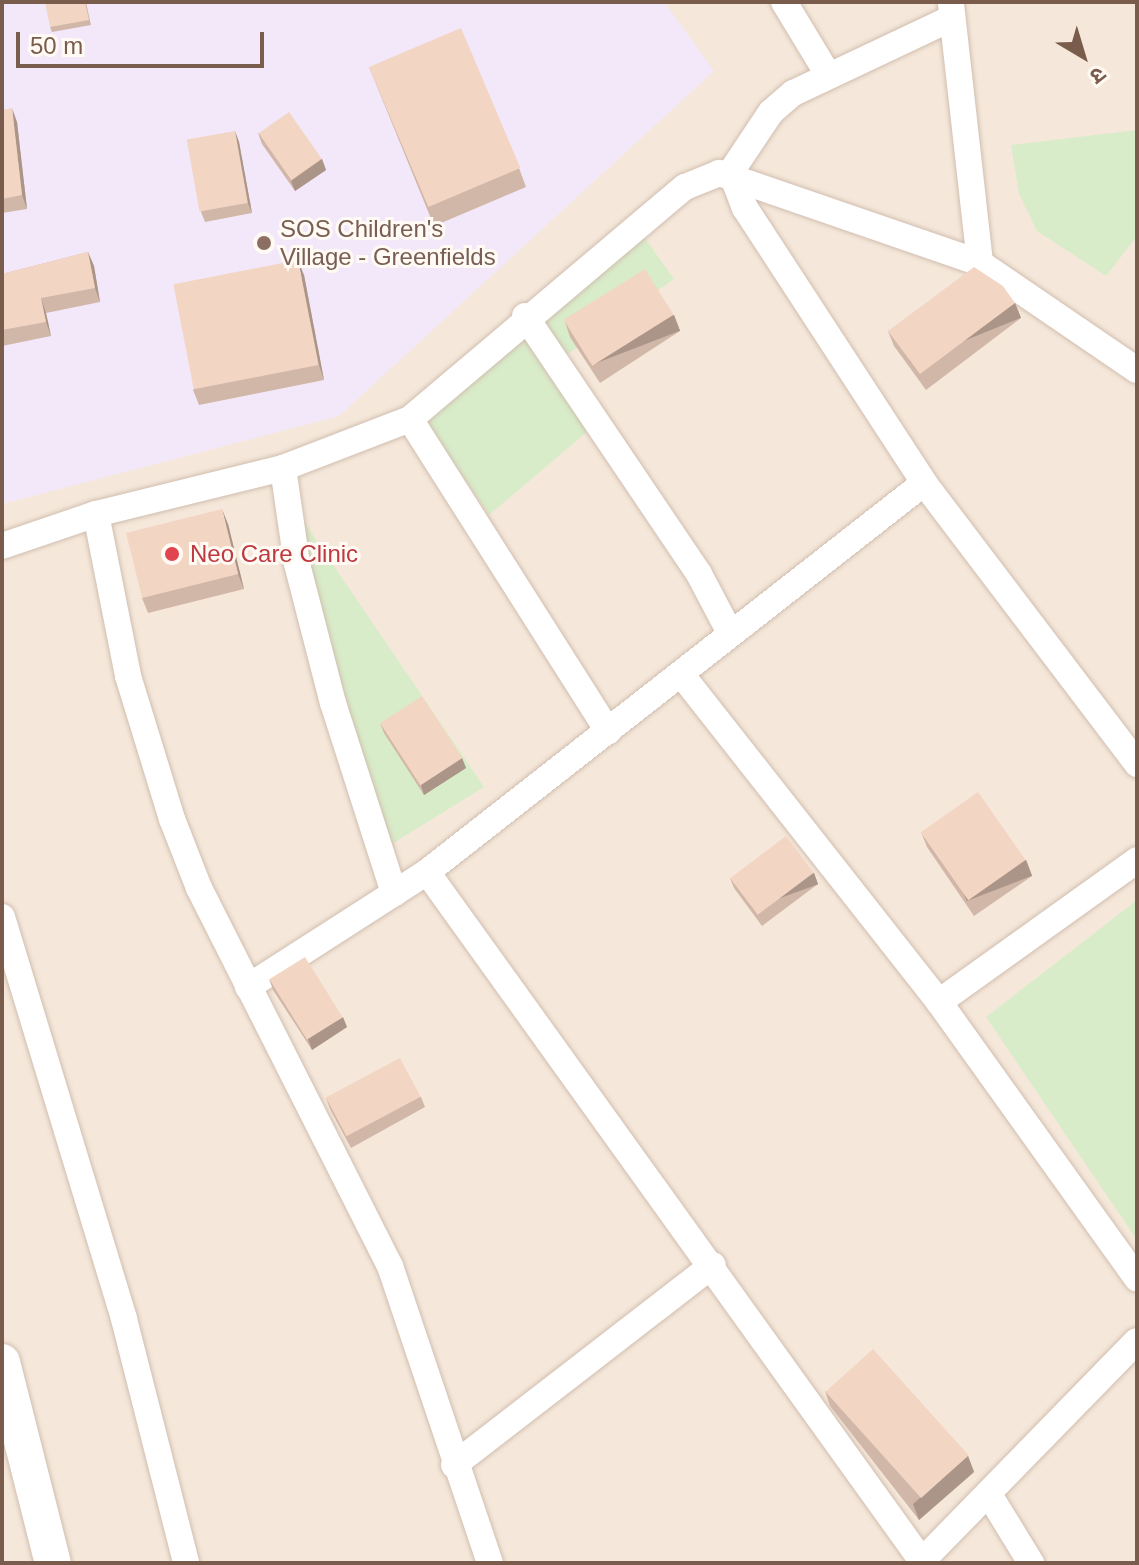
<!DOCTYPE html>
<html>
<head>
<meta charset="utf-8">
<style>
  body { margin:0 }
  #map { position:relative; width:1139px; height:1565px; overflow:hidden; background:#fdf6ec; font-family:Arial,"Noto Sans Devanagari",sans-serif }
  div>[style] { position:absolute }
  .residential>* { inset:0; background:#f5e8da; transform-origin:0 0 }
  .education>* { inset:0; background:#f3e8fa }
  .green>* { inset:0; background:#d8ecc9 }
  .roads { filter:drop-shadow(0 0 2px #d1beb0) drop-shadow(0 0 2px #d1beb0) }
  .street>* { height:26px; margin:-13px; padding:0 13px; transform-origin:13px; border-radius:13px; background:#fff }
  .secondary>* { height:36px; margin:-18px; padding:0 18px; transform-origin:18px; border-radius:18px; background:#fff }
  .wall>* { inset:0; background:#d1b7a8 }
  .shaded-wall>* { inset:0; background:#aa9588; transform-origin:0 0 }
  .building>* { inset:0; background:#f3d5c3; transform-origin:0 0 }
  .dots>* { width:22px; height:22px; translate:-50% -50%; box-sizing:border-box; border:4px solid #fffaf3; border-radius:50% }
  span { translate:-50% -50%; white-space:nowrap; text-align:center; line-height:1.15; -webkit-text-stroke:6px #fffaf3; paint-order:stroke }
  .education-label { font-size:24px; color:#785e54 }
  .left { translate:0 -50%; text-align:left }
  .health-label { font-size:24px; color:#be3a42 }
  .frame { position:absolute; inset:0; border:4px solid #7a5c4d; pointer-events:none }
  .north { position:absolute; left:1043px; top:16px; width:80px; height:80px; -webkit-text-stroke:6px #fffaf3; paint-order:stroke; rotate:142deg; font-size:22px; font-weight:700; line-height:32px; text-align:center; color:#7a5c4d }
  .north::after { content:''; display:block; margin:auto; width:28px; height:36px; background:#7a5c4d; clip-path:polygon(50% 0,100% 100%,50% 72%,0 100%) }
  .scale { position:absolute; left:16px; top:32px; width:248px; height:36px; box-sizing:border-box; border:4px solid #7a5c4d; border-top:0; padding-left:10px; font-size:24px; line-height:28px; white-space:nowrap; color:#7a5c4d; -webkit-text-stroke:6px #fffaf3; paint-order:stroke }
</style>
</head>
<body>
<div id="map">
  <div class="residential">
    <div style="left:2px;top:2px;width:1135px;height:1561px"></div>
  </div>
  <div class="education">
    <div style="clip-path:polygon(2px 2px,664px 2px,714px 71px,339px 416px,2px 504px)"></div>
  </div>
  <div class="green">
    <div style="clip-path:polygon(1137px 130px,1137px 236px,1106px 276px,1037px 231px,1019px 194px,1011px 145px)"></div>
    <div style="clip-path:polygon(642px 234px,674px 279px,545px 370px,588px 431px,489px 515px,427px 423px)"></div>
    <div style="clip-path:polygon(283px 491px,484px 787px,374px 855px)"></div>
    <div style="clip-path:polygon(1137px 900px,1137px 1240px,986px 1017px)"></div>
  </div>
  <div class="roads">
    <div class="street">
      <div style="left:784px;top:2px;width:83px;rotate:58.8deg"></div>
      <div style="left:951px;top:4px;width:261px;rotate:83.6deg"></div>
      <div style="left:952px;top:18px;width:176px;rotate:154.7deg"></div>
      <div style="left:793px;top:93px;width:29px;rotate:139deg"></div>
      <div style="left:771px;top:112px;width:72px;rotate:123.7deg"></div>
      <div style="left:731px;top:172px;width:39px;rotate:69deg"></div>
      <div style="left:745px;top:208px;width:328px;rotate:56.9deg"></div>
      <div style="left:924px;top:483px;width:353px;rotate:52.8deg"></div>
      <div style="left:525px;top:316px;width:311px;rotate:56deg"></div>
      <div style="left:699px;top:574px;width:64px;rotate:62.2deg"></div>
      <div style="left:410px;top:419px;width:370px;rotate:57.6deg"></div>
      <div style="left:283px;top:468px;width:97px;rotate:81.7deg"></div>
      <div style="left:297px;top:564px;width:144px;rotate:75.5deg"></div>
      <div style="left:333px;top:703px;width:200px;rotate:72.2deg"></div>
      <div style="left:96px;top:514px;width:165px;rotate:78.8deg"></div>
      <div style="left:128px;top:676px;width:150px;rotate:72.9deg"></div>
      <div style="left:172px;top:819px;width:74px;rotate:68.6deg"></div>
      <div style="left:199px;top:888px;width:424px;rotate:63.2deg"></div>
      <div style="left:390px;top:1266px;width:313px;rotate:71.4deg"></div>
      <div style="left:2px;top:546px;width:99px;rotate:-18.8deg"></div>
      <div style="left:96px;top:514px;width:193px;rotate:-13.8deg"></div>
      <div style="left:283px;top:468px;width:136px;rotate:-21.1deg"></div>
      <div style="left:410px;top:419px;width:360px;rotate:-40.2deg"></div>
      <div style="left:685px;top:187px;width:37px;rotate:-22deg"></div>
      <div style="left:719px;top:173px;width:276px;rotate:19deg"></div>
      <div style="left:980px;top:263px;width:190px;rotate:34.3deg"></div>
      <div style="left:681px;top:674px;width:417px;rotate:51.8deg"></div>
      <div style="left:939px;top:1002px;width:340px;rotate:54.4deg"></div>
      <div style="left:427px;top:872px;width:848px;rotate:54.31deg"></div>
      <div style="left:2px;top:917px;width:420px;rotate:73.1deg"></div>
      <div style="left:124px;top:1319px;width:252px;rotate:75.7deg"></div>
      <div style="left:248px;top:987px;width:213px;rotate:-32.7deg"></div>
      <div style="left:427px;top:872px;width:631px;rotate:-38.05deg"></div>
      <div style="left:939px;top:1002px;width:244px;rotate:-35.6deg"></div>
      <div style="left:454px;top:1465px;width:327px;rotate:-37.7deg"></div>
      <div style="left:990px;top:1496px;width:79px;rotate:58.5deg"></div>
      <div style="left:920px;top:1563px;width:310px;rotate:-45.7deg"></div>
    </div>
    <div class="secondary">
      <div style="left:2px;top:1362px;width:207px;rotate:75.8deg"></div>
    </div>
  </div>
  <div class="wall">
    <div style="clip-path:polygon(86px 2px,91px 25px,52px 32px,50px 27px)"></div>
    <div style="clip-path:polygon(369px 67px,519px 168px,526px 187px,434px 226px)"></div>
    <div style="clip-path:polygon(2px 110px,17px 122px,27px 209px,2px 213px)"></div>
    <div style="clip-path:polygon(235px 131px,239px 142px,252px 213px,205px 222px,201px 212px)"></div>
    <div style="clip-path:polygon(258px 133px,322px 159px,326px 170px,295px 191px,262px 144px)"></div>
    <div style="clip-path:polygon(88px 252px,94px 266px,100px 302px,46px 313px,51px 336px,2px 346px,2px 274px)"></div>
    <div style="clip-path:polygon(304px 275px,324px 380px,199px 405px,193px 390px)"></div>
    <div style="clip-path:polygon(1015px 303px,1021px 318px,926px 390px,894px 346px,888px 331px)"></div>
    <div style="clip-path:polygon(674px 315px,680px 331px,600px 383px,570px 337px,565px 322px)"></div>
    <div style="clip-path:polygon(228px 524px,244px 589px,148px 613px,142px 598px)"></div>
    <div style="clip-path:polygon(380px 723px,462px 758px,466px 768px,424px 795px,384px 733px)"></div>
    <div style="clip-path:polygon(921px 832px,1026px 860px,1032px 876px,974px 916px,927px 847px)"></div>
    <div style="clip-path:polygon(814px 873px,818px 884px,762px 926px,734px 888px,730px 878px)"></div>
    <div style="clip-path:polygon(269px 979px,347px 1027px,312px 1050px,273px 990px)"></div>
    <div style="clip-path:polygon(421px 1097px,425px 1107px,351px 1148px,330px 1109px,326px 1098px)"></div>
    <div style="clip-path:polygon(825px 1391px,968px 1456px,974px 1472px,919px 1520px,830px 1406px)"></div>
  </div>
  <div class="shaded-wall">
    <div style="clip-path:polygon(12px 108px,17px 122px,27px 209px,22px 195px)"></div>
    <div style="clip-path:polygon(235px 131px,239px 142px,252px 213px,248px 203px)"></div>
    <div style="clip-path:polygon(322px 159px,326px 170px,295px 191px,291px 181px)"></div>
    <div style="clip-path:polygon(88px 252px,94px 266px,100px 302px,95px 288px)"></div>
    <div style="clip-path:polygon(298px 260px,304px 275px,324px 380px,319px 365px)"></div>
    <div style="clip-path:polygon(41px 298px,46px 313px,51px 336px,46px 322px)"></div>
    <div style="left:1015px;top:303px;width:16px;height:119px;rotate:68deg"></div>
    <div style="left:674px;top:315px;width:17px;height:95px;rotate:69deg"></div>
    <div style="clip-path:polygon(222px 509px,228px 524px,244px 589px,238px 574px)"></div>
    <div style="clip-path:polygon(462px 758px,466px 768px,424px 795px,421px 785px)"></div>
    <div style="left:1026px;top:860px;width:17px;height:70px;rotate:69deg"></div>
    <div style="left:814px;top:873px;width:12px;height:70px;rotate:70deg"></div>
    <div style="clip-path:polygon(343px 1017px,347px 1027px,312px 1050px,308px 1039px)"></div>
    <div style="clip-path:polygon(968px 1456px,974px 1472px,919px 1520px,913px 1504px)"></div>
  </div>
  <div class="building">
    <div style="clip-path:polygon(45px 2px,85px 2px,89px 20px,50px 27px)"></div>
    <div style="left:461px;top:28px;width:152px;height:100px;rotate:67deg"></div>
    <div style="clip-path:polygon(12px 108px,22px 195px,2px 199px,2px 110px)"></div>
    <div style="left:289px;top:112px;width:57px;height:37px;rotate:55deg"></div>
    <div style="left:235px;top:131px;width:73px;height:49px;rotate:80deg"></div>
    <div style="clip-path:polygon(88px 252px,95px 288px,41px 298px,46px 322px,2px 330px,2px 274px)"></div>
    <div style="left:298px;top:260px;width:107px;height:127px;rotate:79deg"></div>
    <div style="clip-path:polygon(974px 267px,1003px 286px,1015px 303px,920px 374px,888px 331px)"></div>
    <div style="left:645px;top:269px;width:54px;height:96px;rotate:58deg"></div>
    <div style="left:222px;top:509px;width:67px;height:99px;rotate:76deg"></div>
    <div style="left:422px;top:696px;width:74px;height:50px;rotate:57deg"></div>
    <div style="left:978px;top:792px;width:83px;height:70px;rotate:55deg"></div>
    <div style="left:786px;top:836px;width:46px;height:70px;rotate:53deg"></div>
    <div style="left:305px;top:957px;width:71px;height:42px;rotate:58deg"></div>
    <div style="left:400px;top:1058px;width:44px;height:84px;rotate:62deg"></div>
    <div style="left:873px;top:1349px;width:143px;height:64px;rotate:48deg"></div>
  </div>
  <div class="dots">
    <div style="left:264px;top:243px;background:#8d6e63"></div>
    <div style="left:172px;top:554px;background:#e0444e"></div>
  </div>
  <div class="education-label">
    <span class="left" style="left:280px;top:243px">SOS Children's<br>Village - Greenfields</span>
  </div>
  <div class="health-label">
    <span class="left" style="left:190px;top:554px">Neo Care Clinic</span>
  </div>
  <div class="frame"></div>
  <div class="north">उ</div>
  <div class="scale">50 m</div>
</div>
</body>
</html>
